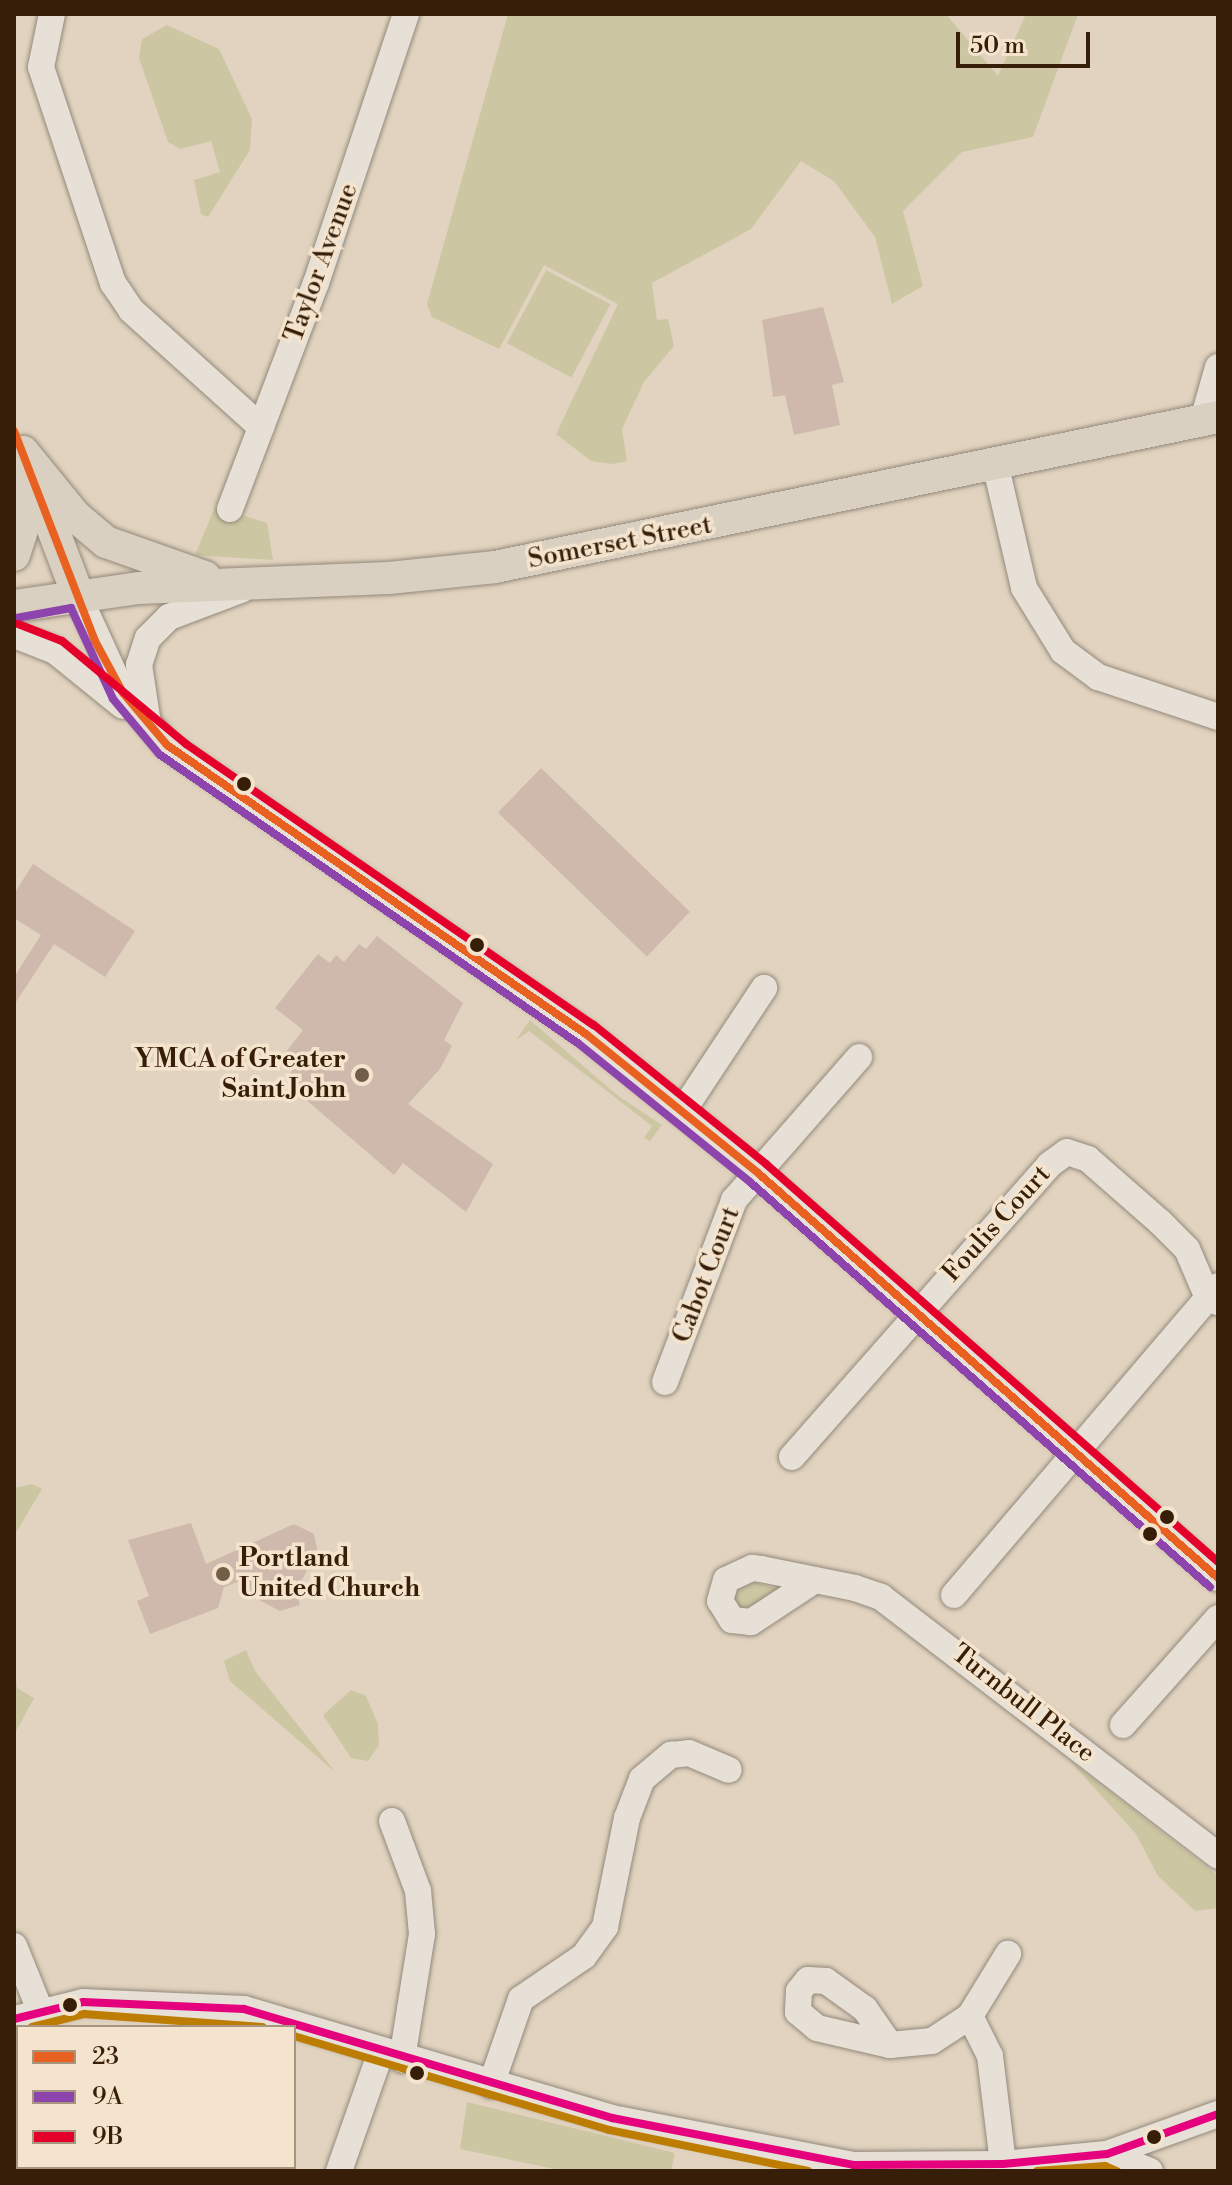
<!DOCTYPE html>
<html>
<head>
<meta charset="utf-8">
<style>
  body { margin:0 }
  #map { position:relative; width:1232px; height:2185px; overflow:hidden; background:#e1d3bf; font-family:"Libre Bodoni",serif }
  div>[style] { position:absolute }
  .green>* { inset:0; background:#ccc7a2; transform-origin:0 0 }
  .building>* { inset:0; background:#ceb9ac; transform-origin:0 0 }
  .roads { filter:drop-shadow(0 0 2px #94897b) drop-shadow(0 0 2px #94897b) }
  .minor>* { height:26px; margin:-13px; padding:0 13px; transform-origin:13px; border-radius:13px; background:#e6e0d6 }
  .major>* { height:32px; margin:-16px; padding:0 16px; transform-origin:16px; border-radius:16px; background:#dad0c1 }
  .bus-1>* { height:8px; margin:-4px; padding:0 4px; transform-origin:4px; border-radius:4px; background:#e96121 }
  .bus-2>* { height:8px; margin:-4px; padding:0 4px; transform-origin:4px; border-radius:4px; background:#8e44ad }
  .bus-3>* { height:8px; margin:-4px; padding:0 4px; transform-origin:4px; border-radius:4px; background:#e4002b }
  .bus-4>* { height:8px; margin:-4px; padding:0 4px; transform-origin:4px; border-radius:4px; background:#e5007d }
  .bus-5>* { height:8px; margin:-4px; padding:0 4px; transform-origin:4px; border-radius:4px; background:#bd7d03 }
  .dots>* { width:22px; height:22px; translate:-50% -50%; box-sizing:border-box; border:4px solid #f4e4cd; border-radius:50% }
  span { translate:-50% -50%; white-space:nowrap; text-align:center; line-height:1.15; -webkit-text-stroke:7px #f4e4cd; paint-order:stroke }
  .street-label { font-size:26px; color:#371e09 }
  .poi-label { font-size:26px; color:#371e09; font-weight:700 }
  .right { translate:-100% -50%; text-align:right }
  .left { translate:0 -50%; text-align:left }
  .frame { position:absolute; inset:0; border:16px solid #371e09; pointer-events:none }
  .legend { position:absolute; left:16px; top:2025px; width:280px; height:144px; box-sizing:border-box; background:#f4e4cd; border:2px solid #a8957f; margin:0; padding:10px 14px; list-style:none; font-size:24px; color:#371e09 }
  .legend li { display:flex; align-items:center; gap:16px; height:40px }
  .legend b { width:40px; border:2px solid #a8957f }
  .scale { position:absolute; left:956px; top:32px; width:134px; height:36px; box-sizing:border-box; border:4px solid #371e09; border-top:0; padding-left:10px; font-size:24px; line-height:28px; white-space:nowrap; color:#371e09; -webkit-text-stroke:6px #f4e4cd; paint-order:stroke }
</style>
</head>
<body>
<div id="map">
  <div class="green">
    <div style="clip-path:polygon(508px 14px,946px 14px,998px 76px,1026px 14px,1078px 14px,1033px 137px,962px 152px,903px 211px,923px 286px,892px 304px,875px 237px,834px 181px,801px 161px,751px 229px,652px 283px,657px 320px,668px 319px,674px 346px,644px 382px,622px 429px,627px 461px,613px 464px,591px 461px,556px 434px,618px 304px,544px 265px,499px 349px,432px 317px,427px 304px)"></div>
    <div style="clip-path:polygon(167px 25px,219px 49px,252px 119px,250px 150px,208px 217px,201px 214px,194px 180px,220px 172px,211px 141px,180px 149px,168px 142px,139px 58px,142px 39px)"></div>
    <div style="left:546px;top:270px;width:73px;height:83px;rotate:28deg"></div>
    <div style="clip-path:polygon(215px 507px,267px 523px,273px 560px,195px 555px)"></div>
    <div style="clip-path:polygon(530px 1020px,617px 1095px,662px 1125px,650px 1141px,644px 1138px,652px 1126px,529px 1031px,516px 1040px)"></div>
    <div style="clip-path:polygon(32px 1484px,42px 1489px,14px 1536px,14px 1488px)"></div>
    <div style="clip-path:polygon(747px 1580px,777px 1589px,758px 1609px,742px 1612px,732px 1600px)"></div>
    <div style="clip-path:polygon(246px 1650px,255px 1671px,336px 1773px,230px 1681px,224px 1661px)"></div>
    <div style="clip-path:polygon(14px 1659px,17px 1688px,34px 1698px,14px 1735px)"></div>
    <div style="clip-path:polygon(351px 1690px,366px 1696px,378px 1724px,379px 1745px,368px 1761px,351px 1758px,323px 1715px)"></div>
    <div style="clip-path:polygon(1070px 1761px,1218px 1876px,1218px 1908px,1195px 1911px,1158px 1876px,1136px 1834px)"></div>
    <div style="clip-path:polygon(467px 2102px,675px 2153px,671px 2171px,564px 2171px,460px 2149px)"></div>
  </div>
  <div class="building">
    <div style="clip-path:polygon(823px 307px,844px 382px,832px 385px,840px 425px,794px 435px,785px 395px,773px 397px,762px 320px)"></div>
    <div style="left:541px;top:768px;width:207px;height:62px;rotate:44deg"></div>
    <div style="clip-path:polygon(33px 864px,135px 931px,105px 977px,54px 944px,14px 1005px,14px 977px,41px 935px,14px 918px,14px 894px)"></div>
    <div style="clip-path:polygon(377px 936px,463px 1003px,444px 1040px,452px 1046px,440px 1069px,408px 1104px,493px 1164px,466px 1212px,403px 1163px,394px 1175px,284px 1081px,299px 1062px,286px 1052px,303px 1030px,275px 1008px,318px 954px,330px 963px,336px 955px,344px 962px,359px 944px,366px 949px)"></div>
    <div style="clip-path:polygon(191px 1523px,206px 1564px,294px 1524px,314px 1534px,320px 1562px,309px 1566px,296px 1592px,300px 1605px,280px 1611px,253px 1597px,246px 1579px,224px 1587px,218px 1608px,150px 1634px,137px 1601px,149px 1596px,128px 1540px)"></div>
  </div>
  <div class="roads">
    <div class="minor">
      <div style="left:52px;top:14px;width:54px;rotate:101.7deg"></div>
      <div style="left:41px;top:67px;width:228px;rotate:71.6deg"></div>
      <div style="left:113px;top:283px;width:32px;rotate:56deg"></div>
      <div style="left:131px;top:310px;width:175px;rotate:42deg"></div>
      <div style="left:1203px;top:420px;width:55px;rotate:-74.2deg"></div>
      <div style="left:995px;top:463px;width:128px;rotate:76.9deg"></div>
      <div style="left:1024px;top:588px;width:74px;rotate:58.2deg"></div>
      <div style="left:1063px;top:651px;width:44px;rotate:36.6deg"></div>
      <div style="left:1098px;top:677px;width:126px;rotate:18.4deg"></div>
      <div style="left:230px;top:509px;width:242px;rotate:-69.2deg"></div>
      <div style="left:316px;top:283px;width:284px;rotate:-71.5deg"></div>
      <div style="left:78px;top:595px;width:108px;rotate:65.3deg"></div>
      <div style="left:123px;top:693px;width:68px;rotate:49.8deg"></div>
      <div style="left:167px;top:745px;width:509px;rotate:34.6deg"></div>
      <div style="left:586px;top:1034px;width:221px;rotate:38.9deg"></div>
      <div style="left:758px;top:1173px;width:613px;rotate:41.36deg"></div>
      <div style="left:14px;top:635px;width:44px;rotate:21.3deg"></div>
      <div style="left:55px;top:651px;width:87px;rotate:39deg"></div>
      <div style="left:147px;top:717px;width:53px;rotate:-98.7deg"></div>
      <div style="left:139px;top:665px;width:28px;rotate:-72deg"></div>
      <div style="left:148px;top:638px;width:30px;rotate:-45deg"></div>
      <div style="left:169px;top:617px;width:77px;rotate:-20.6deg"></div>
      <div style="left:682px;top:1112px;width:149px;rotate:-56.5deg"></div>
      <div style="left:665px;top:1382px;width:195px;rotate:-69.2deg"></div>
      <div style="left:734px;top:1200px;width:190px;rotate:-48.8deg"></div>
      <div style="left:792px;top:1457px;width:389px;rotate:-48.6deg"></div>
      <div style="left:1049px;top:1165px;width:22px;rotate:-36deg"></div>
      <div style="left:1067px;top:1152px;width:22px;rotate:18deg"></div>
      <div style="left:1088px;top:1159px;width:96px;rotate:41.2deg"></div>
      <div style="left:1160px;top:1222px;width:38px;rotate:45deg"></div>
      <div style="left:1187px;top:1249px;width:53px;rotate:66.8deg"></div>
      <div style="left:1208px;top:1298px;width:11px;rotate:22deg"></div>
      <div style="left:815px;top:1580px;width:77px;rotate:146.7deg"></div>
      <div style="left:751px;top:1622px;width:19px;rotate:-174deg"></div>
      <div style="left:732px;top:1620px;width:22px;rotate:-122deg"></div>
      <div style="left:720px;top:1601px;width:22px;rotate:-74deg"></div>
      <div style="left:726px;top:1580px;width:29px;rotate:-25deg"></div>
      <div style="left:752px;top:1568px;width:9px;rotate:6deg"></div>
      <div style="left:761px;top:1569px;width:96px;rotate:11.4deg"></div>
      <div style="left:855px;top:1588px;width:28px;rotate:19deg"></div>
      <div style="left:881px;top:1597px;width:425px;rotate:37.5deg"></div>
      <div style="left:954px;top:1595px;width:406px;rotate:-49.5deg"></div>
      <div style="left:1123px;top:1725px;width:143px;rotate:-48.4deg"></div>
      <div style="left:392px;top:1821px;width:75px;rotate:69.6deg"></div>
      <div style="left:418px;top:1891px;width:43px;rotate:84.7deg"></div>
      <div style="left:422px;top:1934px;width:127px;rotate:99.1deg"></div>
      <div style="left:14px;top:1946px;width:69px;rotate:67.9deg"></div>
      <div style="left:970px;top:2016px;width:45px;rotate:63.4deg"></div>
      <div style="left:990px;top:2056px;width:109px;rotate:83.1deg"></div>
      <div style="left:14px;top:2019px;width:71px;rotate:-13.8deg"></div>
      <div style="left:83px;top:2002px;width:161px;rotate:2.5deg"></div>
      <div style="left:244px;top:2009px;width:384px;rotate:16.5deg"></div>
      <div style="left:612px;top:2118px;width:246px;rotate:11deg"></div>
      <div style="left:853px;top:2165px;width:150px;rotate:-0.4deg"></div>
      <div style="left:1003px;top:2164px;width:104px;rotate:-5.5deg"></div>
      <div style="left:1107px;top:2154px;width:118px;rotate:-19.8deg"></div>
      <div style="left:890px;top:2045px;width:44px;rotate:-124.8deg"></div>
      <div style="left:865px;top:2009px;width:48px;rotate:-144.3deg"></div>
      <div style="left:826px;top:1981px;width:18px;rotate:-177deg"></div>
      <div style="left:808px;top:1980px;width:14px;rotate:129deg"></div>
      <div style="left:799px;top:1991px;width:21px;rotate:93deg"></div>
      <div style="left:798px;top:2012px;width:25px;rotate:40deg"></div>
      <div style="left:817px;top:2028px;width:75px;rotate:13.1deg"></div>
      <div style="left:890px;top:2045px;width:42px;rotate:-5.4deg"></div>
      <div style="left:932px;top:2041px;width:45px;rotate:-33.3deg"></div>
      <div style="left:970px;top:2016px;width:73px;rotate:-58.5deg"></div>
      <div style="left:491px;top:2085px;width:91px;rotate:-70.8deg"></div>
      <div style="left:521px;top:1999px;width:76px;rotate:-34.3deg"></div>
      <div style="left:584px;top:1956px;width:36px;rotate:-54deg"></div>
      <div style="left:605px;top:1927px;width:111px;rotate:-78.6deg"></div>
      <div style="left:627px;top:1818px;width:42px;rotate:-69deg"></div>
      <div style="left:642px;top:1779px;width:38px;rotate:-40deg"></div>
      <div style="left:671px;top:1755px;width:18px;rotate:-6deg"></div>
      <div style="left:689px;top:1753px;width:43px;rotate:23deg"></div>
      <div style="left:1107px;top:2154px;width:46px;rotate:21.6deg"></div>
      <div style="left:339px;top:2171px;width:126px;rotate:-70.6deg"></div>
    </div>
    <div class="major">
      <div style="left:23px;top:452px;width:82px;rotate:50.9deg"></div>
      <div style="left:75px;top:516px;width:40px;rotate:40deg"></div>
      <div style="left:106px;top:542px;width:105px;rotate:19.5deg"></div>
      <div style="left:35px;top:482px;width:121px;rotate:69.2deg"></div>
      <div style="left:14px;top:555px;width:39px;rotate:-72deg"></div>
      <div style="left:26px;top:518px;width:43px;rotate:-92.7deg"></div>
      <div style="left:14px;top:606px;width:126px;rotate:-8.2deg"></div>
      <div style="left:139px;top:588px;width:250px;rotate:-2.3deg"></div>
      <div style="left:389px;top:578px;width:107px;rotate:-5.9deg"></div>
      <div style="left:495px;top:567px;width:738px;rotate:-11.72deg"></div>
    </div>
  </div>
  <div class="bus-1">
    <div style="left:14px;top:431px;width:225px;rotate:68.9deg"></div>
    <div style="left:95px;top:641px;width:59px;rotate:61.7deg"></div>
    <div style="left:123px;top:693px;width:68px;rotate:49.8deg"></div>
    <div style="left:167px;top:745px;width:509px;rotate:34.6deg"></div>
    <div style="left:586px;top:1034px;width:221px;rotate:38.9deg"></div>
    <div style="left:758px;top:1173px;width:613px;rotate:41.36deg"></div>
  </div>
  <div class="bus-2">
    <div style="left:16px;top:618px;width:56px;rotate:-10.3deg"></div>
    <div style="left:71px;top:608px;width:100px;rotate:65.2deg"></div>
    <div style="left:113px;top:699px;width:72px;rotate:50.1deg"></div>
    <div style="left:159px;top:754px;width:510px;rotate:34.62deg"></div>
    <div style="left:579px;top:1044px;width:220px;rotate:38.9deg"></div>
    <div style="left:750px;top:1182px;width:613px;rotate:41.36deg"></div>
  </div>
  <div class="bus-3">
    <div style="left:18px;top:624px;width:47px;rotate:21.1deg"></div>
    <div style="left:62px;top:641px;width:161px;rotate:39.7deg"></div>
    <div style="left:186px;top:744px;width:495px;rotate:34.6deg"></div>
    <div style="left:594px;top:1025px;width:221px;rotate:38.9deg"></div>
    <div style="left:766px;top:1164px;width:602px;rotate:41.36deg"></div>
  </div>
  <div class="bus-4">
    <div style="left:14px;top:2019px;width:71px;rotate:-13.8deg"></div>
    <div style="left:83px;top:2002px;width:161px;rotate:2.5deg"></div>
    <div style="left:244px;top:2009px;width:384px;rotate:16.5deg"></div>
    <div style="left:612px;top:2118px;width:246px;rotate:11deg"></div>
    <div style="left:853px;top:2165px;width:150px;rotate:-0.4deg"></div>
    <div style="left:1003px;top:2164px;width:104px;rotate:-5.5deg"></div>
    <div style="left:1107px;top:2154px;width:118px;rotate:-19.8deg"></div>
  </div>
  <div class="bus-5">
    <div style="left:32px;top:2027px;width:54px;rotate:-14deg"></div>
    <div style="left:84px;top:2014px;width:179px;rotate:4.2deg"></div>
    <div style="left:294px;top:2036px;width:329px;rotate:16.6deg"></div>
    <div style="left:609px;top:2130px;width:203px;rotate:11.6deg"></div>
    <div style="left:1037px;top:2171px;width:68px;rotate:-4.2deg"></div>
    <div style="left:1105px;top:2166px;width:13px;rotate:23deg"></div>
  </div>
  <div class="dots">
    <div style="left:244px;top:784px;background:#371e09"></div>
    <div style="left:477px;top:945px;background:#371e09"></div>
    <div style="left:362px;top:1075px;background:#725d49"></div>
    <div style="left:1167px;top:1517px;background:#371e09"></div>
    <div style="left:1150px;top:1534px;background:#371e09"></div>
    <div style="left:223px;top:1574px;background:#725d49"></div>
    <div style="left:70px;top:2005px;background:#371e09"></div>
    <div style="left:417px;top:2073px;background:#371e09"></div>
    <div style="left:1154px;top:2137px;background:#371e09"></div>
  </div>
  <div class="street-label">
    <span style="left:322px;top:263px;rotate:-70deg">Taylor Avenue</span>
    <span style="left:620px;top:543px;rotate:-11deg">Somerset Street</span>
    <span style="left:997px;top:1224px;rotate:-48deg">Foulis Court</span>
    <span style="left:707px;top:1275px;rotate:-69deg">Cabot Court</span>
    <span style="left:1023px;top:1704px;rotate:38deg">Turnbull Place</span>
  </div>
  <div class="poi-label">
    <span class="right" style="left:346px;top:1075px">YMCA of Greater<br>Saint John</span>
    <span class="left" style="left:239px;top:1574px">Portland<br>United Church</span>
  </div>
  <div class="frame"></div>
  <ul class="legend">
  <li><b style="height:10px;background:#e96121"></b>23</li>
  <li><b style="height:10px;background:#8e44ad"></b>9A</li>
  <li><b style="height:10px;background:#e4002b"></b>9B</li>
  </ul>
  <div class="scale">50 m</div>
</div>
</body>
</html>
